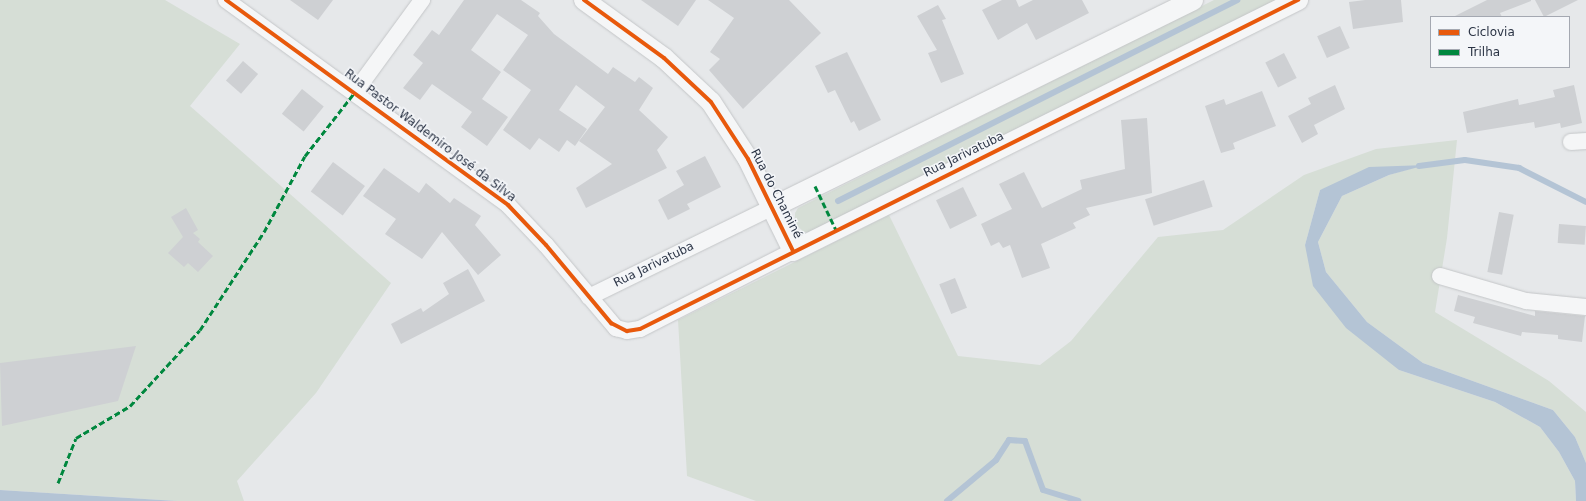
<!DOCTYPE html>
<html>
<head>
<meta charset="utf-8">
<style>
  body { margin:0 }
  #map { position:relative; width:1586px; height:501px; overflow:hidden; background:#e6e8ea; font-family:"DejaVu Sans",sans-serif }
  div>[style] { position:absolute }
  .green>* { inset:0; background:#d6ded6 }
  .water>* { inset:0; background:#b4c4d5 }
  .stream>* { height:6px; margin:-3px; padding:0 3px; transform-origin:3px; border-radius:3px; background:#b4c4d5 }
  .building>* { inset:0; background:#ced0d3; transform-origin:0 0 }
  .roads { filter:drop-shadow(0 0 1px #c4c6c8) drop-shadow(0 0 1px #c4c6c8) }
  .minor>* { height:16px; margin:-8px; padding:0 8px; transform-origin:8px; border-radius:8px; background:#f5f6f7 }
  .tertiary>* { height:20px; margin:-10px; padding:0 10px; transform-origin:10px; border-radius:10px; background:#f5f6f7 }
  .quiet>* { height:3px; margin-top:-1.5px; transform-origin:0; background:repeating-linear-gradient(90deg,#00873e 0 6px,transparent 0 9px) }
  .cycleway>* { height:4px; margin:-2px; padding:0 2px; transform-origin:2px; border-radius:2px; background:#e8590c }
  span { translate:-50% -50%; white-space:nowrap; text-align:center; line-height:1.15; -webkit-text-stroke:3px #f4f6f9; paint-order:stroke }
  .street-label { font-size:12px; color:#2b3445 }
  .legend { position:absolute; left:1430px; top:16px; width:140px; height:52px; box-sizing:border-box; background:#f4f6f9; border:1px solid #a4a8b1; margin:0; padding:5px 7px; list-style:none; font-size:12px; color:#2b3445 }
  .legend li { display:flex; align-items:center; gap:8px; height:20px }
  .legend b { width:20px; border:1px solid #a4a8b1 }
</style>
</head>
<body>
<div id="map">
  <div class="green">
    <div style="clip-path:polygon(0 0,165px 0,240px 44px,190px 106px,391px 283px,316px 393px,237px 481px,244px 501px,177px 501px,0 490px)"></div>
    <div style="clip-path:polygon(1214px 0,1278px 0,810px 232px,804px 232px,795px 224px,795px 213px,798px 208px)"></div>
    <div style="clip-path:polygon(1457px 140px,1447px 238px,1435px 312px,1549px 381px,1586px 412px,1586px 463px,1575px 437px,1553px 410px,1423px 363px,1367px 322px,1326px 272px,1318px 242px,1342px 196px,1389px 175px,1423px 165px,1320px 190px,1305px 245px,1399px 370px,1495px 402px,1540px 427px,1559px 452px,1575px 481px,1576px 501px,756px 501px,687px 476px,678px 320px,889px 215px,958px 356px,1040px 365px,1071px 341px,1158px 237px,1223px 230px,1304px 175px,1376px 149px)"></div>
  </div>
  <div class="water">
    <div style="clip-path:polygon(1426px 165px,1389px 175px,1342px 196px,1318px 242px,1326px 272px,1367px 322px,1423px 363px,1553px 410px,1575px 437px,1586px 463px,1586px 501px,1576px 501px,1575px 481px,1559px 452px,1540px 427px,1495px 402px,1399px 370px,1346px 328px,1313px 286px,1305px 245px,1320px 190px,1369px 167px)"></div>
    <div style="clip-path:polygon(0 490px,177px 501px,0 501px)"></div>
  </div>
  <div class="stream">
    <div style="left:1419px;top:166px;width:46px;rotate:-7.4deg"></div>
    <div style="left:1465px;top:160px;width:55px;rotate:8.4deg"></div>
    <div style="left:1519px;top:168px;width:75px;rotate:26.9deg"></div>
    <div style="left:838px;top:201px;width:447px;rotate:-26.7deg"></div>
    <div style="left:947px;top:501px;width:64px;rotate:-39.9deg"></div>
    <div style="left:996px;top:460px;width:24px;rotate:-57deg"></div>
    <div style="left:1009px;top:440px;width:16px;rotate:4deg"></div>
    <div style="left:1025px;top:441px;width:52px;rotate:69.8deg"></div>
    <div style="left:1043px;top:490px;width:37px;rotate:17deg"></div>
  </div>
  <div class="building">
    <div style="clip-path:polygon(290px 0,333px 0,318px 20px)"></div>
    <div style="clip-path:polygon(464px 0,521px 0,540px 13px,538px 16px,554px 34px,608px 74px,613px 67px,635px 82px,639px 77px,653px 88px,639px 110px,668px 137px,657px 150px,667px 168px,586px 208px,576px 188px,612px 164px,579px 141px,605px 107px,576px 85px,559px 110px,587px 129px,575px 146px,567px 140px,559px 152px,539px 138px,530px 150px,503px 130px,531px 90px,503px 70px,528px 35px,497px 14px,471px 50px,501px 72px,482px 99px,508px 117px,487px 146px,461px 127px,472px 112px,432px 84px,420px 100px,403px 88px,423px 63px,413px 55px,432px 30px,439px 35px)"></div>
    <div style="clip-path:polygon(641px 0,696px 0,678px 26px)"></div>
    <div style="clip-path:polygon(708px 0,789px 0,821px 33px,743px 109px,709px 70px,720px 59px,710px 52px,734px 18px)"></div>
    <div style="clip-path:polygon(1002px 0,1016px 0,1019px 7px,1033px 0,1082px 0,1089px 13px,1036px 40px,1027px 23px,998px 40px,982px 10px)"></div>
    <div style="clip-path:polygon(1365px 0,1401px 0,1403px 22px,1353px 29px,1349px 2px)"></div>
    <div style="clip-path:polygon(1487px 0,1531px 0,1531px 1px,1500px 13px,1502px 17px,1453px 17px)"></div>
    <div style="clip-path:polygon(1535px 0,1578px 0,1544px 17px)"></div>
    <div style="clip-path:polygon(938px 5px,946px 19px,942px 20px,964px 74px,941px 83px,928px 53px,937px 50px,917px 16px)"></div>
    <div style="left:1340px;top:26px;width:24px;height:25px;rotate:66deg"></div>
    <div style="clip-path:polygon(847px 52px,881px 120px,859px 131px,854px 121px,851px 123px,835px 90px,828px 93px,815px 66px)"></div>
    <div style="left:1284px;top:53px;width:28px;height:21px;rotate:63deg"></div>
    <div style="left:243px;top:61px;width:20px;height:26px;rotate:41deg"></div>
    <div style="clip-path:polygon(1335px 85px,1345px 109px,1314px 125px,1318px 134px,1302px 143px,1288px 116px,1311px 104px,1308px 98px)"></div>
    <div style="clip-path:polygon(1574px 85px,1582px 123px,1561px 128px,1560px 123px,1535px 128px,1534px 122px,1467px 133px,1463px 112px,1518px 99px,1519px 105px,1555px 97px,1553px 90px)"></div>
    <div style="left:302px;top:89px;width:28px;height:32px;rotate:39deg"></div>
    <div style="clip-path:polygon(1262px 91px,1276px 126px,1233px 143px,1235px 149px,1221px 153px,1205px 106px,1224px 99px,1226px 105px)"></div>
    <div style="clip-path:polygon(1147px 118px,1152px 193px,1086px 208px,1090px 215px,1073px 223px,1076px 228px,1041px 244px,1050px 268px,1022px 278px,1010px 245px,1003px 248px,999px 242px,991px 246px,981px 224px,1012px 209px,999px 184px,1024px 172px,1042px 208px,1082px 189px,1080px 180px,1125px 169px,1121px 120px)"></div>
    <div style="clip-path:polygon(705px 156px,721px 187px,687px 204px,690px 209px,668px 220px,658px 200px,684px 185px,676px 171px)"></div>
    <div style="left:333px;top:162px;width:40px;height:37px;rotate:37deg"></div>
    <div style="clip-path:polygon(384px 168px,419px 193px,426px 183px,450px 203px,454px 198px,481px 216px,475px 225px,501px 255px,478px 275px,442px 232px,422px 259px,385px 234px,396px 219px,363px 196px)"></div>
    <div style="left:1204px;top:180px;width:28px;height:62px;rotate:72deg"></div>
    <div style="left:963px;top:187px;width:32px;height:30px;rotate:64deg"></div>
    <div style="clip-path:polygon(186px 208px,198px 230px,193px 233px,200px 239px,198px 242px,213px 256px,198px 272px,188px 263px,184px 267px,168px 253px,183px 237px,171px 217px)"></div>
    <div style="left:1499px;top:212px;width:15px;height:61px;rotate:11deg"></div>
    <div style="left:1559px;top:224px;width:27px;height:19px;rotate:4deg"></div>
    <div style="clip-path:polygon(468px 269px,485px 301px,401px 344px,391px 324px,421px 308px,423px 312px,449px 294px,443px 283px)"></div>
    <div style="left:955px;top:278px;width:32px;height:17px;rotate:68deg"></div>
    <div style="clip-path:polygon(1458px 295px,1535px 316px,1535px 311px,1585px 316px,1582px 342px,1558px 339px,1558px 335px,1522px 332px,1521px 336px,1473px 323px,1475px 317px,1454px 311px)"></div>
    <div style="clip-path:polygon(136px 346px,118px 401px,2px 426px,0 363px)"></div>
  </div>
  <div class="roads">
    <div class="minor">
      <div style="left:226px;top:0;width:349px;rotate:36deg"></div>
      <div style="left:508px;top:205px;width:55px;rotate:46.5deg"></div>
      <div style="left:546px;top:245px;width:109px;rotate:49.9deg"></div>
      <div style="left:616px;top:328px;width:11px;rotate:15deg"></div>
      <div style="left:627px;top:331px;width:13px;rotate:-9deg"></div>
      <div style="left:640px;top:329px;width:172px;rotate:-27deg"></div>
      <div style="left:355px;top:92px;width:114px;rotate:-53.9deg"></div>
      <div style="left:1571px;top:142px;width:15px;rotate:-4deg"></div>
      <div style="left:1440px;top:276px;width:90px;rotate:16.2deg"></div>
      <div style="left:1526px;top:301px;width:60px;rotate:5.7deg"></div>
      <div style="left:589px;top:297px;width:205px;rotate:-26.1deg"></div>
    </div>
    <div class="tertiary">
      <div style="left:584px;top:0;width:99px;rotate:35.9deg"></div>
      <div style="left:664px;top:58px;width:64px;rotate:43.1deg"></div>
      <div style="left:711px;top:102px;width:68px;rotate:57deg"></div>
      <div style="left:748px;top:159px;width:102px;rotate:63.9deg"></div>
      <div style="left:793px;top:251px;width:564px;rotate:-26.43deg"></div>
      <div style="left:773px;top:207px;width:468px;rotate:-26.2deg"></div>
    </div>
  </div>
  <div class="quiet">
    <div style="left:815px;top:186px;width:49px;rotate:64.5deg"></div>
    <div style="left:58px;top:483px;width:48px;rotate:-68.2deg"></div>
    <div style="left:76px;top:438px;width:63px;rotate:-30.7deg"></div>
    <div style="left:130px;top:406px;width:103px;rotate:-47.4deg"></div>
    <div style="left:200px;top:330px;width:117px;rotate:-56.9deg"></div>
    <div style="left:264px;top:232px;width:86px;rotate:-61.7deg"></div>
    <div style="left:305px;top:156px;width:81px;rotate:-52deg"></div>
  </div>
  <div class="cycleway">
    <div style="left:226px;top:0;width:349px;rotate:36deg"></div>
    <div style="left:508px;top:205px;width:55px;rotate:46.5deg"></div>
    <div style="left:546px;top:245px;width:102px;rotate:50.2deg"></div>
    <div style="left:611px;top:323px;width:18px;rotate:27deg"></div>
    <div style="left:627px;top:331px;width:13px;rotate:-9deg"></div>
    <div style="left:640px;top:329px;width:736px;rotate:-26.57deg"></div>
    <div style="left:584px;top:0;width:99px;rotate:35.9deg"></div>
    <div style="left:664px;top:58px;width:64px;rotate:43.1deg"></div>
    <div style="left:711px;top:102px;width:68px;rotate:57deg"></div>
    <div style="left:748px;top:159px;width:102px;rotate:63.9deg"></div>
  </div>
  <div class="street-label">
    <span style="left:430px;top:136px;rotate:37deg">Rua Pastor Waldemiro José da Silva</span>
    <span style="left:964px;top:155px;rotate:-26deg">Rua Jarivatuba</span>
    <span style="left:776px;top:194px;rotate:63deg">Rua do Chaminé</span>
    <span style="left:654px;top:265px;rotate:-26deg">Rua Jarivatuba</span>
  </div>
  <ul class="legend">
  <li><b style="height:5px;background:#e8590c"></b>Ciclovia</li>
  <li><b style="height:5px;background:#00873e"></b>Trilha</li>
  </ul>
</div>
</body>
</html>
